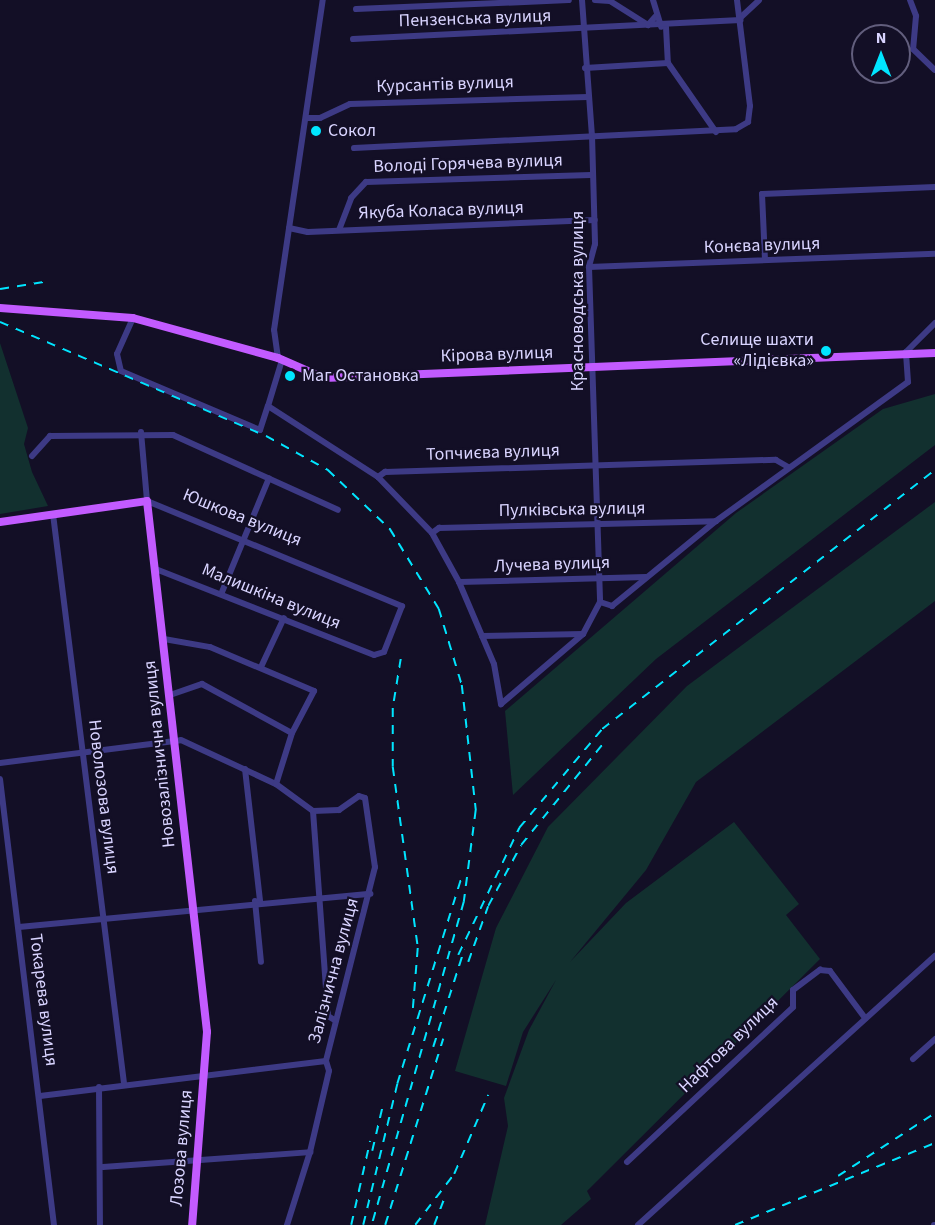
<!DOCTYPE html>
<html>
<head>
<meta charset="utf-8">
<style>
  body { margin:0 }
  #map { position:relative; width:935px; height:1225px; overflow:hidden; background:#130f26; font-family:"Source Sans 3",sans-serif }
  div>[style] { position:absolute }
  .green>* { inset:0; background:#12302f }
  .minor>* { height:6px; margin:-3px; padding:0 3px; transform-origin:3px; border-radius:3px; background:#3d3a85 }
  .major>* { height:8px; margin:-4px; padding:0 4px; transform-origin:4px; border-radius:4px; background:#c25bff }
  .rail>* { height:1.5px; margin-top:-0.75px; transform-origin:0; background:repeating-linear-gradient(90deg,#00e5ff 0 9px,transparent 0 17px) }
  .dots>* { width:16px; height:16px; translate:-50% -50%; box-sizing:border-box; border:3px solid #130f26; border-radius:50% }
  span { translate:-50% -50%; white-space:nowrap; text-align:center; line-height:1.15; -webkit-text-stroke:4.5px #130f26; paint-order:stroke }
  .street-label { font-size:18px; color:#d9d4ff }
  .poi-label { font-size:18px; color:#d9d4ff }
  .left { translate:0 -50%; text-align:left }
  .right { translate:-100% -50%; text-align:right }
  .north { position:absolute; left:851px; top:24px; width:60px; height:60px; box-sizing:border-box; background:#130f26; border:2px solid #625e7d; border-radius:50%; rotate:0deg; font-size:16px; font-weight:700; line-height:24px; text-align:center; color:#d9d4ff }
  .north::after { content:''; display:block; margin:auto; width:21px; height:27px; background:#00e5ff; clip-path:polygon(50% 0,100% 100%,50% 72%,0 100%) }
</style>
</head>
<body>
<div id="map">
  <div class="green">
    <div style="clip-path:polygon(0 343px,28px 428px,24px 444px,32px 472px,48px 506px,0 514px)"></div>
    <div style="clip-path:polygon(935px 394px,935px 445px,656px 659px,513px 795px,505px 711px,736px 513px,883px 409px)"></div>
    <div style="clip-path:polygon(935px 502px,935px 601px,696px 782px,646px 870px,570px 962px,626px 903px,734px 822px,799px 904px,786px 915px,820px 959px,587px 1191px,591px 1199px,561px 1225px,485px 1225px,508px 1126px,504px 1098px,529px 1030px,556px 980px,523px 1032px,506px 1086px,455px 1071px,496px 928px,548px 827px,687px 686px)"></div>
  </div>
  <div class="minor">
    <div style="left:582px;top:0;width:135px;rotate:85.8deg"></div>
    <div style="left:592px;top:135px;width:109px;rotate:88.4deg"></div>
    <div style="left:595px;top:244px;width:24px;rotate:105deg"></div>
    <div style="left:589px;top:267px;width:335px;rotate:88.1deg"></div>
    <div style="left:595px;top:0;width:15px;rotate:4deg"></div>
    <div style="left:610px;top:1px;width:45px;rotate:32.3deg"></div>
    <div style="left:648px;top:25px;width:11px;rotate:-49deg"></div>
    <div style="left:653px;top:0;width:28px;rotate:73deg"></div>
    <div style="left:910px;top:0;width:17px;rotate:69deg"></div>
    <div style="left:916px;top:16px;width:33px;rotate:95deg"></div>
    <div style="left:913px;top:49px;width:30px;rotate:44deg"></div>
    <div style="left:356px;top:9px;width:213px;rotate:-2.4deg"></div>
    <div style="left:740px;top:18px;width:26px;rotate:-43deg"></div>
    <div style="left:666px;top:27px;width:36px;rotate:87deg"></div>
    <div style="left:668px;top:63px;width:84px;rotate:55.2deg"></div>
    <div style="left:353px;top:39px;width:388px;rotate:-2.8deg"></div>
    <div style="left:585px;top:68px;width:83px;rotate:-3.4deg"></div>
    <div style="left:306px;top:118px;width:14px"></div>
    <div style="left:320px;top:118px;width:33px;rotate:-25deg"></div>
    <div style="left:350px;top:104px;width:238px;rotate:-1.7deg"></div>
    <div style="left:354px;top:148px;width:382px;rotate:-2.8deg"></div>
    <div style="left:736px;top:129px;width:14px;rotate:-30deg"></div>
    <div style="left:748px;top:122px;width:16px;rotate:-83deg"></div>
    <div style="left:750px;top:106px;width:107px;rotate:-97deg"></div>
    <div style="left:289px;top:228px;width:19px;rotate:12deg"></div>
    <div style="left:308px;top:232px;width:287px;rotate:-2.4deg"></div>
    <div style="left:339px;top:230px;width:34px;rotate:-69deg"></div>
    <div style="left:351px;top:198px;width:22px;rotate:-47deg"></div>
    <div style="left:366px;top:182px;width:225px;rotate:-1.8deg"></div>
    <div style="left:765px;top:260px;width:66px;rotate:-92.6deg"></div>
    <div style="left:762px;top:194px;width:173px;rotate:-2.3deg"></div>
    <div style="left:589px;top:267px;width:346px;rotate:-2.2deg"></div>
    <div style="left:133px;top:318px;width:39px;rotate:114deg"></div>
    <div style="left:117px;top:354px;width:17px;rotate:77deg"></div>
    <div style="left:121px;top:371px;width:151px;rotate:23deg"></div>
    <div style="left:260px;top:430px;width:25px;rotate:-72deg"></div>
    <div style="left:278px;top:358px;width:28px;rotate:-98deg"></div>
    <div style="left:274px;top:330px;width:334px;rotate:-81.6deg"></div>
    <div style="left:282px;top:360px;width:48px;rotate:106.9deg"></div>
    <div style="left:268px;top:406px;width:131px;rotate:32.8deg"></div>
    <div style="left:378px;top:477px;width:9px;rotate:-36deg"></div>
    <div style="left:385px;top:472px;width:391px;rotate:-1.8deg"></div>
    <div style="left:776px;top:460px;width:14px;rotate:30deg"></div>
    <div style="left:141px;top:432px;width:69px;rotate:85deg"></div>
    <div style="left:147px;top:501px;width:276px;rotate:22.4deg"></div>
    <div style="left:402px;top:606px;width:49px;rotate:111.4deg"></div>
    <div style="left:384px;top:652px;width:10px;rotate:163deg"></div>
    <div style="left:374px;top:655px;width:234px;rotate:-158.5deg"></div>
    <div style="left:32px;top:456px;width:27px;rotate:-48deg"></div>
    <div style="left:50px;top:436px;width:123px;rotate:-0.5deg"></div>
    <div style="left:173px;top:435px;width:181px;rotate:24.4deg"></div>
    <div style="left:378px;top:477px;width:78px;rotate:46deg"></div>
    <div style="left:432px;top:533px;width:56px;rotate:61.1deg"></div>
    <div style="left:459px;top:582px;width:89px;rotate:66.9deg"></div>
    <div style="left:494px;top:664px;width:41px;rotate:80.1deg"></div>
    <div style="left:501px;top:704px;width:108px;rotate:-40.5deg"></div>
    <div style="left:583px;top:634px;width:36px;rotate:-62deg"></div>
    <div style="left:600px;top:602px;width:13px;rotate:18deg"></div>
    <div style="left:612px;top:606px;width:134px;rotate:-39.3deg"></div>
    <div style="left:716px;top:521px;width:237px;rotate:-35.9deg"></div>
    <div style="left:908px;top:382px;width:30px;rotate:-94deg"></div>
    <div style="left:906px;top:352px;width:41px;rotate:-45deg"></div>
    <div style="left:53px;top:514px;width:573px;rotate:82.89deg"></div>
    <div style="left:432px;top:533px;width:9px;rotate:-36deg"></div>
    <div style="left:439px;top:528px;width:277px;rotate:-1.4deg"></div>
    <div style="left:459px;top:582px;width:187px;rotate:-1.5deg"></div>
    <div style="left:222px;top:592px;width:123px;rotate:-67.6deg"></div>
    <div style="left:482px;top:636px;width:101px;rotate:-1.1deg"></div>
    <div style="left:164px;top:639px;width:47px;rotate:9.9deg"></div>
    <div style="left:210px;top:647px;width:113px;rotate:22.9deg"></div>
    <div style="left:314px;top:691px;width:47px;rotate:117.6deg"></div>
    <div style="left:292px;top:733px;width:53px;rotate:107.4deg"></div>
    <div style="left:261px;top:667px;width:54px;rotate:-64.9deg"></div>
    <div style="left:170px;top:695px;width:34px;rotate:-19deg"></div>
    <div style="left:202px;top:684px;width:102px;rotate:28.6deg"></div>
    <div style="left:0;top:763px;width:182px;rotate:-7.2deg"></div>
    <div style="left:181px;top:740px;width:105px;rotate:24.9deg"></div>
    <div style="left:276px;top:784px;width:46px;rotate:36.1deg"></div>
    <div style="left:313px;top:811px;width:26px;rotate:-2deg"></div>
    <div style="left:339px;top:810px;width:24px;rotate:-35deg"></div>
    <div style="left:359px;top:796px;width:6px;rotate:18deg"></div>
    <div style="left:365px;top:798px;width:70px;rotate:81.8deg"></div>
    <div style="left:375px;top:867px;width:200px;rotate:104.2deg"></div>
    <div style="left:326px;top:1061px;width:10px;rotate:73deg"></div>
    <div style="left:329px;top:1071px;width:83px;rotate:103.2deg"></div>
    <div style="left:310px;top:1152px;width:77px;rotate:107.5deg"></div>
    <div style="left:245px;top:769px;width:133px;rotate:83.5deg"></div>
    <div style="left:0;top:779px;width:449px;rotate:83.1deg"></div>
    <div style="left:313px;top:811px;width:206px;rotate:85.8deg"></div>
    <div style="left:328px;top:1016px;width:9px;rotate:32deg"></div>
    <div style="left:255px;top:901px;width:61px;rotate:84.4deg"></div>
    <div style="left:19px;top:927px;width:353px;rotate:-5.4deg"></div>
    <div style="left:913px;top:1059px;width:30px;rotate:-42deg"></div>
    <div style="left:99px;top:1087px;width:138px;rotate:89.6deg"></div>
    <div style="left:40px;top:1096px;width:288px;rotate:-7deg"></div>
    <div style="left:627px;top:1162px;width:227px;rotate:-43deg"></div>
    <div style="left:793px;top:1007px;width:17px;rotate:-90deg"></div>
    <div style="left:793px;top:990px;width:34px;rotate:-37deg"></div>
    <div style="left:820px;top:970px;width:10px;rotate:6deg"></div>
    <div style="left:830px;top:971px;width:59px;rotate:53.3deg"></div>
    <div style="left:103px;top:1167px;width:208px;rotate:-4.1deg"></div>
    <div style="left:638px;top:1225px;width:401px;rotate:-42.2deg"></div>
    <div style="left:934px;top:1225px;width:1px"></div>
  </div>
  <div class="major">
    <div style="left:0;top:308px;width:133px;rotate:4.3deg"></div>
    <div style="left:133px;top:318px;width:150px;rotate:15.4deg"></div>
    <div style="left:278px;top:358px;width:50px;rotate:23.5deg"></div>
    <div style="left:324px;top:378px;width:612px;rotate:-2.34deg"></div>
    <div style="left:0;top:522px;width:148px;rotate:-8.1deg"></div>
    <div style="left:147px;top:501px;width:534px;rotate:83.55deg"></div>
    <div style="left:207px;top:1032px;width:194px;rotate:94.4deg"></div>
  </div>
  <div class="rail">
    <div style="left:0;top:289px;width:44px;rotate:-9.2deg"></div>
    <div style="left:0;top:322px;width:289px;rotate:23.2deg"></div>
    <div style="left:266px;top:436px;width:71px;rotate:28.7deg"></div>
    <div style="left:328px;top:470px;width:86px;rotate:43.6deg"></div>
    <div style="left:390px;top:529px;width:94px;rotate:58.5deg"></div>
    <div style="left:439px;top:609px;width:79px;rotate:73.2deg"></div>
    <div style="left:462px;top:685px;width:126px;rotate:83.6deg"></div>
    <div style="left:476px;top:810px;width:93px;rotate:97.4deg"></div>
    <div style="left:464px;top:902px;width:336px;rotate:105.9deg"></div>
    <div style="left:401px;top:659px;width:50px;rotate:99.3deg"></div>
    <div style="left:393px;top:708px;width:59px;rotate:90deg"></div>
    <div style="left:393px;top:767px;width:183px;rotate:82.1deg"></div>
    <div style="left:418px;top:948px;width:62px;rotate:94.6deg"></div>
    <div style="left:458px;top:955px;width:141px;rotate:-64.3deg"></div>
    <div style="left:519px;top:828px;width:129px;rotate:-50deg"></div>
    <div style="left:602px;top:729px;width:422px;rotate:-37.9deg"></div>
    <div style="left:468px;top:962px;width:59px;rotate:-70.3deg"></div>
    <div style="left:488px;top:906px;width:69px;rotate:-61.6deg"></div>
    <div style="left:521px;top:845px;width:135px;rotate:-51deg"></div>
    <div style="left:433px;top:1047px;width:102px;rotate:-72.3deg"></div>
    <div style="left:372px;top:1151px;width:48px;rotate:-76.8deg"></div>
    <div style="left:838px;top:1176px;width:116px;rotate:-33deg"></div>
    <div style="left:351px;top:1225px;width:86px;rotate:-77.3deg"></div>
    <div style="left:363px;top:1225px;width:145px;rotate:-76.4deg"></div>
    <div style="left:397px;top:1084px;width:215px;rotate:-72.7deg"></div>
    <div style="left:385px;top:1225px;width:195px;rotate:-72.7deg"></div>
    <div style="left:415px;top:1225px;width:64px;rotate:-52.6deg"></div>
    <div style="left:454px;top:1174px;width:86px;rotate:-66.7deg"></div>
    <div style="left:434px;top:1225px;width:28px;rotate:-69deg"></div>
    <div style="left:735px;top:1225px;width:216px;rotate:-22.3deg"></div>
  </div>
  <div class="dots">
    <div style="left:316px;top:131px;background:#00e5ff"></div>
    <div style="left:826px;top:351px;background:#00e5ff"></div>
    <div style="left:290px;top:376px;background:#00e5ff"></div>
  </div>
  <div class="street-label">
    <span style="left:475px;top:19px;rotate:-2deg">Пензенська вулиця</span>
    <span style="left:445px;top:85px;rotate:-2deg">Курсантів вулиця</span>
    <span style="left:468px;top:164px;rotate:-2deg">Володі Горячева вулиця</span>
    <span style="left:441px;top:211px;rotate:-2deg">Якуба Коласа вулиця</span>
    <span style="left:762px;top:246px;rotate:-2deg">Конєва вулиця</span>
    <span style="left:578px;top:301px;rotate:-90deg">Красноводська вулиця</span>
    <span style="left:497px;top:355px;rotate:-2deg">Кірова вулиця</span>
    <span style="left:493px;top:453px;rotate:-2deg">Топчиєва вулиця</span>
    <span style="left:572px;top:510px;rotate:-1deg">Пулківська вулиця</span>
    <span style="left:242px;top:518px;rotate:22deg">Юшкова вулиця</span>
    <span style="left:552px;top:565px;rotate:-2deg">Лучева вулиця</span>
    <span style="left:271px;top:597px;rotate:22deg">Малишкіна вулиця</span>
    <span style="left:160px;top:754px;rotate:-96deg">Новозалізнична вулиця</span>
    <span style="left:103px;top:797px;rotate:83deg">Новолозова вулиця</span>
    <span style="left:334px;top:971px;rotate:-75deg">Залізнична вулиця</span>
    <span style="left:43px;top:1000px;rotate:83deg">Токарева вулиця</span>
    <span style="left:729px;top:1045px;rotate:-44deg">Нафтова вулиця</span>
    <span style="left:182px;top:1148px;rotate:-85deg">Лозова вулиця</span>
  </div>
  <div class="poi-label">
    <span class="left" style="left:328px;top:131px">Сокол</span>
    <span class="right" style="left:814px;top:351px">Селище шахти<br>«Лідієвка»</span>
    <span class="left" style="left:302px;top:376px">Маг Остановка</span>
  </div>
  <div class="north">N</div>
</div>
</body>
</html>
